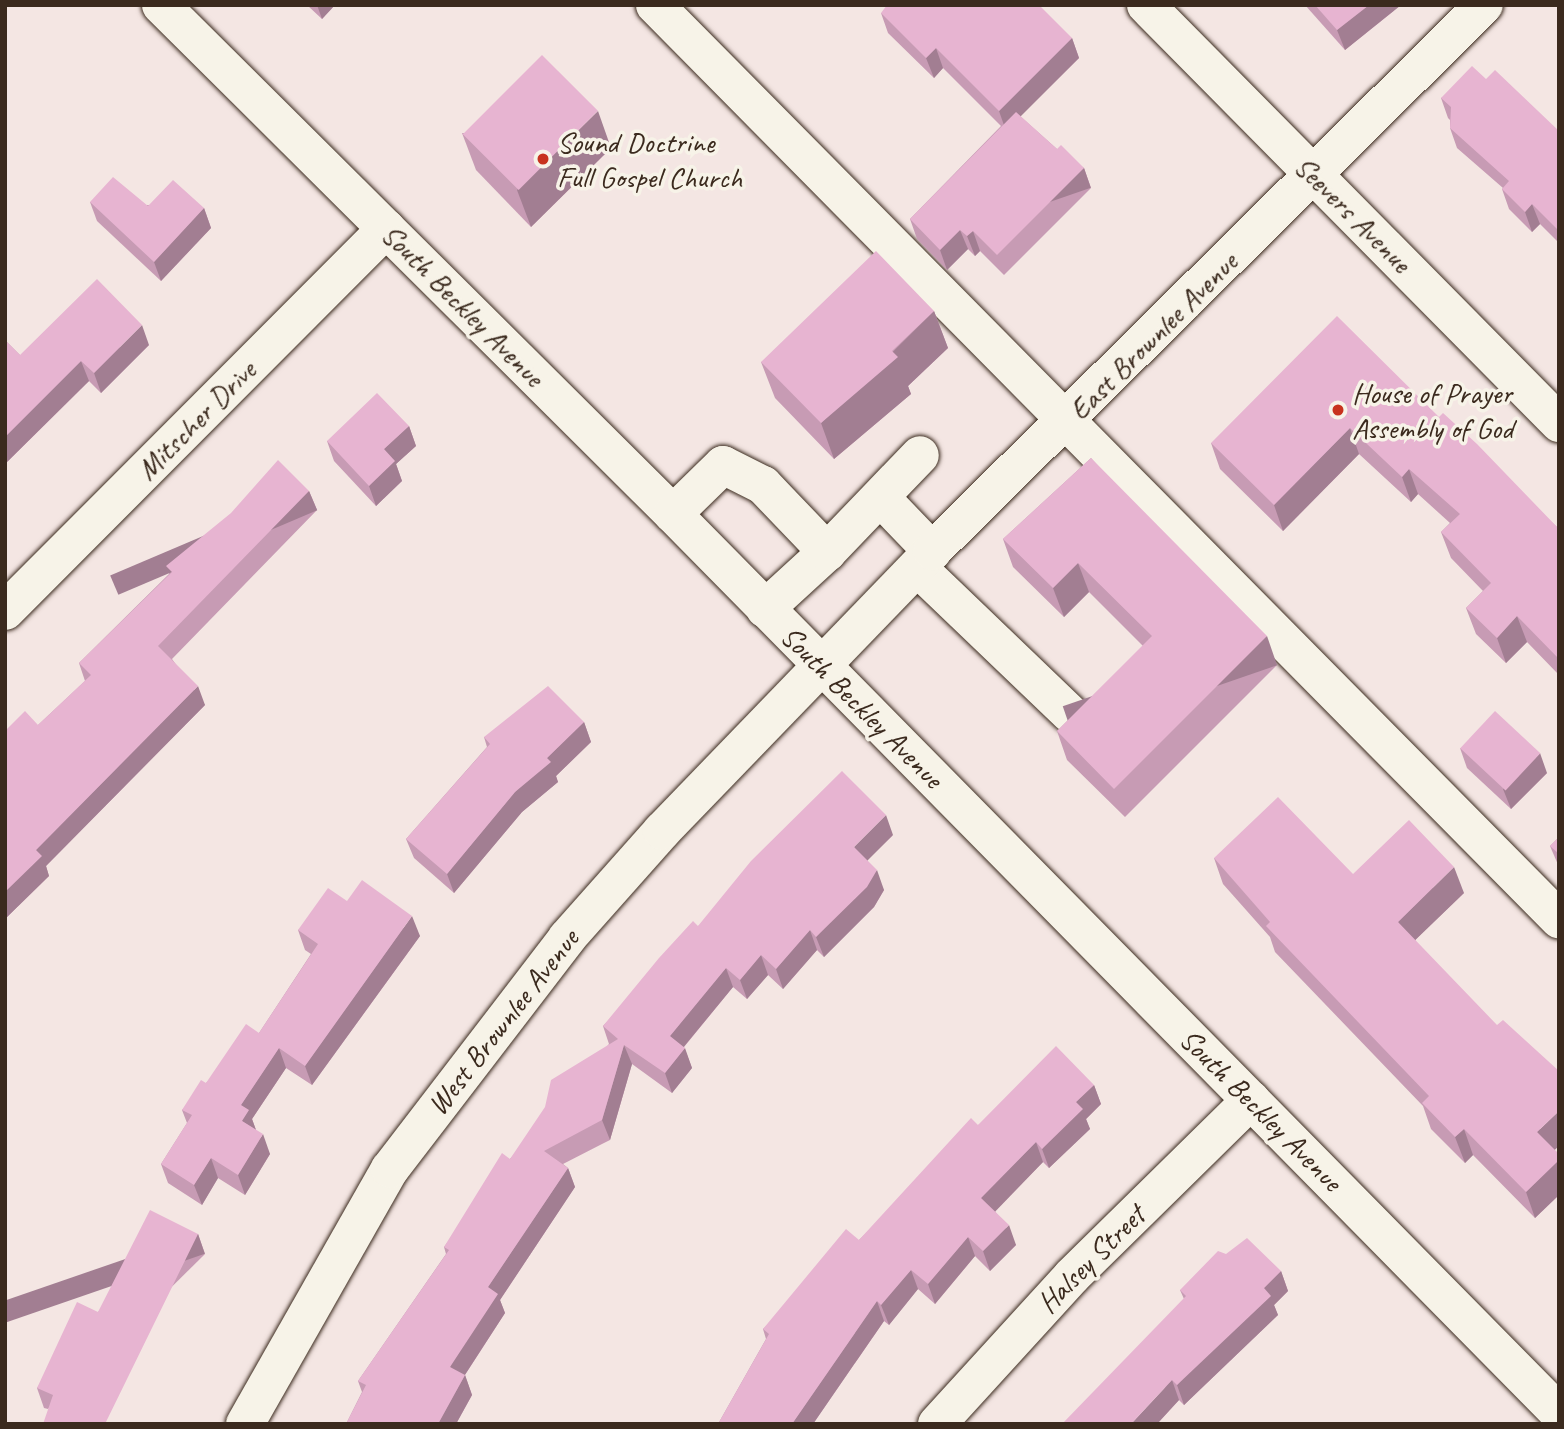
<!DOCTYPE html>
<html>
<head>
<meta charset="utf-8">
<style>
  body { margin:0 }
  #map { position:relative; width:1564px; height:1429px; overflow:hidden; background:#f4e6e3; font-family:Caveat,sans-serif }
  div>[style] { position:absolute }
  .roads { filter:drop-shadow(0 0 2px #3b2a1e) drop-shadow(0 0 2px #3b2a1e) }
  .minor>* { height:38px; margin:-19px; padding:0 19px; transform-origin:19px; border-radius:19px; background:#f7f3e8 }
  .wall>* { inset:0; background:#c79bb4 }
  .shaded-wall>* { inset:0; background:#a27e92; transform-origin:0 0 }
  .building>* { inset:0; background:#e7b4d1; transform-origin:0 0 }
  .dots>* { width:19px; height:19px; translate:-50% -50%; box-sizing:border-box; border:4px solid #f7f3e8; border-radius:50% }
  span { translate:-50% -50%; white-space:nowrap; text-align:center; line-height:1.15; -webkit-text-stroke:7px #f7f3e8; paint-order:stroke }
  .poi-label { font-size:30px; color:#3b2a1e }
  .left { translate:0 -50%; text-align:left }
  .street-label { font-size:30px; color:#3b2a1e }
  .frame { position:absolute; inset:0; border:7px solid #3b2a1e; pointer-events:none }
</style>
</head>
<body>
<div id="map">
  <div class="roads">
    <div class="minor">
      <div style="left:161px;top:5px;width:722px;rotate:44.83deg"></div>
      <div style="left:673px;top:514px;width:1262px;rotate:45.42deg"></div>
      <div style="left:655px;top:5px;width:1286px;rotate:45.32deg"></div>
      <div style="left:1146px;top:5px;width:588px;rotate:45.34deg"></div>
      <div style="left:881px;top:498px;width:74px;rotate:46.1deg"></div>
      <div style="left:673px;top:514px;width:70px;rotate:-44.4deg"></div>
      <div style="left:723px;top:465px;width:45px;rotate:26.6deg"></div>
      <div style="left:763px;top:485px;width:93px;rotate:46.3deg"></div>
      <div style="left:827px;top:552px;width:84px;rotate:137.4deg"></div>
      <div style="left:827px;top:552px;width:134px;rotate:-46.2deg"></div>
      <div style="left:919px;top:569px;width:209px;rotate:43.8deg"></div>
      <div style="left:5px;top:611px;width:540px;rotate:-45.08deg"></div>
      <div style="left:245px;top:1424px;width:293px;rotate:-60.4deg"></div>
      <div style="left:390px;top:1169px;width:291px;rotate:-52.5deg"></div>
      <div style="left:567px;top:938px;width:143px;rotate:-48.4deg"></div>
      <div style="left:662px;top:831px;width:389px;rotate:-46deg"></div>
      <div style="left:932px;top:551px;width:776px;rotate:-44.69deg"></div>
      <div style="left:937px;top:1424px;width:200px;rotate:-47.6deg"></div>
      <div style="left:1072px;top:1276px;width:251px;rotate:-44.5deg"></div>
    </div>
  </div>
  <div class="wall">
    <div style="clip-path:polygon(307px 5px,335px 5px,322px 19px)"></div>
    <div style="clip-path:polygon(1305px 5px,1401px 5px,1345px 50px)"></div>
    <div style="clip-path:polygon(881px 13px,1072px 38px,1079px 58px,1020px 116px,1057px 149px,1084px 168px,1091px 188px,1004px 275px,980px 251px,975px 256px,968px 249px,947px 270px,917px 239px,910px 219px,1001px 126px,943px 68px,934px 78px,888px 33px)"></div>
    <div style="clip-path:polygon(1486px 79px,1559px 131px,1559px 243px,1540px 224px,1532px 232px,1509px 209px,1502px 189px,1503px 188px,1457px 148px,1450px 128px,1450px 120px,1448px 118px,1441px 98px)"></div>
    <div style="clip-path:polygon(462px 133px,611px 148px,531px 227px,476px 170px)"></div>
    <div style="clip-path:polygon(90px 202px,204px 208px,211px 228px,161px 281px,97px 221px)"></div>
    <div style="clip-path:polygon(934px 311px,948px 348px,908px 386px,911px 394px,834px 459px,775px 398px,761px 362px)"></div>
    <div style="clip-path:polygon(5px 340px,20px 355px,149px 345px,101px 393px,89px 381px,5px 464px)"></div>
    <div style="clip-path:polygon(1439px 417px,1559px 529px,1559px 675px,1527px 642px,1506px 663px,1476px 634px,1466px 608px,1483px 591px,1451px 558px,1441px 532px,1450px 523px,1418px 494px,1411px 502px,1359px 454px,1283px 531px,1220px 469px,1211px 443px)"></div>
    <div style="clip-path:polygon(409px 426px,416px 446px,396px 464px,402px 481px,376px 506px,334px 461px,327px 441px)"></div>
    <div style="clip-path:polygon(1091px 458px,1277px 665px,1125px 817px,1067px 760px,1057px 731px,1143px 646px,1089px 592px,1064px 617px,1013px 567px,1003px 539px)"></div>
    <div style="clip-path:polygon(309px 491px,317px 510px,172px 659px,205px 705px,46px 866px,49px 876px,5px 919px,38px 725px,85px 681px,79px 663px,169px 574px,166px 566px)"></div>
    <div style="clip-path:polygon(584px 722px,591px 742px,556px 776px,558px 782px,522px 812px,454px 893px,414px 858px,406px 839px,487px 747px,484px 737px)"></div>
    <div style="clip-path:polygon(1460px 748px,1547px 773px,1511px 809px,1467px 768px)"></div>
    <div style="clip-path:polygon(893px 835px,867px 860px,884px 890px,874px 907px,824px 957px,817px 950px,783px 989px,768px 975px,747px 999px,733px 987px,684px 1047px,692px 1068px,672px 1093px,632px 1064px,610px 1140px,563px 1164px,568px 1168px,575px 1187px,500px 1300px,505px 1313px,465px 1375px,472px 1395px,456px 1424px,346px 1424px,362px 1392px,358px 1381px,446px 1254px,444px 1247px,510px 1159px,609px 1044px,603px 1026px,698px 926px)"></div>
    <div style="clip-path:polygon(1559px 837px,1559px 867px,1550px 846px)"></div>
    <div style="clip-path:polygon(1214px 858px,1353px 874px,1464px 893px,1415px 940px,1554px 1150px,1559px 1154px,1559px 1195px,1535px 1218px,1473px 1155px,1465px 1163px,1431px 1129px,1423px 1106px,1275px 952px,1270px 937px,1223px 884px)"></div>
    <div style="clip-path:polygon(347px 901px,420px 936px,312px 1085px,286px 1068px,252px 1119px,256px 1130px,270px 1154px,245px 1195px,218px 1178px,202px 1205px,168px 1183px,161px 1164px,187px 1123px,182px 1110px,206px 1083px,259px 1033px,311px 954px,305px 950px,298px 930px)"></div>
    <div style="clip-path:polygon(1094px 1085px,1101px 1104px,1086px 1119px,1090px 1129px,1049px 1168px,1043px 1162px,995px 1211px,1016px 1245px,990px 1271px,975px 1256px,935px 1304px,918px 1289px,889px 1325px,884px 1321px,813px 1424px,718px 1424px,766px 1339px,763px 1329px,859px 1240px,978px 1125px)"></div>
    <div style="clip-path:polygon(198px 1234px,205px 1254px,48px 1409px,44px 1408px,37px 1388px,98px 1312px)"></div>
    <div style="clip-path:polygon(1281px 1271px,1288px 1291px,1274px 1305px,1278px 1315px,1184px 1405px,1179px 1400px,1157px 1424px,1184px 1299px,1180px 1290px)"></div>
  </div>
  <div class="shaded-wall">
    <div style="clip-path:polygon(317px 5px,335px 5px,322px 19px)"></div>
    <div style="clip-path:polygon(1369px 5px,1401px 5px,1345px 50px,1337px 30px)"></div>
    <div style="clip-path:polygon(1072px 38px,1079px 58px,1006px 131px,999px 111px)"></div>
    <div style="clip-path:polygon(936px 48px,943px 68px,934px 78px,926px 58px)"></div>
    <div style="clip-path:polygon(598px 111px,611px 148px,531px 227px,517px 190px)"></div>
    <div style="left:1084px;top:168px;width:21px;height:123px;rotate:71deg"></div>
    <div style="clip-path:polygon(1532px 204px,1540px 224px,1532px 232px,1525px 212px)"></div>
    <div style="clip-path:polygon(204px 208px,211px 228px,161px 281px,154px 262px)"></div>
    <div style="clip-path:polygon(960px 230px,968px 249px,947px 270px,940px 250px)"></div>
    <div style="clip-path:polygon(973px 231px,980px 251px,975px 256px,967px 236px)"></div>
    <div style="clip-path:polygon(934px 311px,948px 348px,908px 386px,911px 394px,834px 459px,821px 423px)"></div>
    <div style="clip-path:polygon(142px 325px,149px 345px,101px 393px,94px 373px)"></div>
    <div style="clip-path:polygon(81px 361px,89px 381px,5px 464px,5px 437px)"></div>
    <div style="clip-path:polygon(409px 426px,416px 446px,396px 464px,402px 481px,376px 506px,369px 486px,384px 449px)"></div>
    <div style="clip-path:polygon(1350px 428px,1359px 454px,1283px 531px,1274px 505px)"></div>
    <div style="clip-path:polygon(1409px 469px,1418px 494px,1411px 502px,1402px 477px)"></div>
    <div style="left:309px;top:491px;width:21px;height:216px;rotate:67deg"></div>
    <div style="clip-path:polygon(1078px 563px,1089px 592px,1064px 617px,1053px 588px)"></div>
    <div style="clip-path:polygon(1517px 616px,1527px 642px,1506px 663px,1497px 638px)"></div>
    <div style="left:1267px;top:636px;width:31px;height:216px;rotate:71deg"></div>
    <div style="clip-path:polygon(198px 686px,205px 705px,46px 866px,49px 876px,5px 919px,5px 892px,36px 850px)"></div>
    <div style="clip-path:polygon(584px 722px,591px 742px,556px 776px,558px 782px,522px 812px,454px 893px,447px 874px,515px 792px,547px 758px)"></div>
    <div style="clip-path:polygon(1540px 753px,1547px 773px,1511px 809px,1503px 789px)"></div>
    <div style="clip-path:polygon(886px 815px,893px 835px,861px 867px,854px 847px)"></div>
    <div style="clip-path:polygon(1454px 867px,1464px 893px,1407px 948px,1398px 922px)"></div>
    <div style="clip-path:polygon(877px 870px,884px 890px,874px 907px,824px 957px,816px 937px)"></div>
    <div style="clip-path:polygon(412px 916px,420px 936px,312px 1085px,305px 1066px)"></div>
    <div style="clip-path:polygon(810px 930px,817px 950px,783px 989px,776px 969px)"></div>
    <div style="clip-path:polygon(761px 955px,768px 975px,747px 999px,740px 980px)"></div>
    <div style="clip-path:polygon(726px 968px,733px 987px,677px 1055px,670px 1036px)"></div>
    <div style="clip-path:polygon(624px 1045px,632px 1064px,610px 1140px,602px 1120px)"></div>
    <div style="clip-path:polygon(279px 1048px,286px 1068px,252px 1119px,256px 1130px,242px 1121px,241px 1105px)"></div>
    <div style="clip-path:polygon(685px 1048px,692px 1068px,672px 1093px,665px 1073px)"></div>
    <div style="clip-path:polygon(1094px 1085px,1101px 1104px,1086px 1119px,1090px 1129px,1049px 1168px,1042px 1149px,1076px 1102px)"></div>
    <div style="clip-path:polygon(1559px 1111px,1559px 1146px,1546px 1158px,1537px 1132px)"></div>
    <div style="clip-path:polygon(1464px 1129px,1473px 1155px,1465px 1163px,1455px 1137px)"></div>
    <div style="clip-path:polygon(263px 1134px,270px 1154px,245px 1195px,238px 1175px)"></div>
    <div style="clip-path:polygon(1036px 1142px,1043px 1162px,989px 1218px,981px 1198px)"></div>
    <div style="clip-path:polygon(211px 1158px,218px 1178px,202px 1205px,194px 1185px)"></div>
    <div style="clip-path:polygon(1559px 1160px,1559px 1195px,1535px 1218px,1526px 1192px)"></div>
    <div style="clip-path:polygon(568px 1168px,575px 1187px,500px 1300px,505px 1313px,457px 1387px,450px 1367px,488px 1287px)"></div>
    <div style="clip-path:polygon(1009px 1225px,1016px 1245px,990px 1271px,983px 1251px)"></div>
    <div style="left:198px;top:1234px;width:21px;height:212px;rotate:71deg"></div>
    <div style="clip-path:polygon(968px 1237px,975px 1256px,935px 1304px,928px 1284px)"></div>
    <div style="clip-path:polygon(911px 1270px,918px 1289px,889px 1325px,881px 1305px)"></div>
    <div style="clip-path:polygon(1281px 1271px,1288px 1291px,1274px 1305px,1278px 1315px,1184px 1405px,1177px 1385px,1264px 1288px)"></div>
    <div style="clip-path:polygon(877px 1301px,884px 1321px,813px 1424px,792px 1424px)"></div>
    <div style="clip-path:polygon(465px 1375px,472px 1395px,456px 1424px,438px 1424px)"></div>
    <div style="clip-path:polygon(1172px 1380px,1179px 1400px,1157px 1424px,1131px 1424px)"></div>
  </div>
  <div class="building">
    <div style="clip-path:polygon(887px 5px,1039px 5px,1072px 38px,999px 111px,936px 48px,926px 58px,881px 13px)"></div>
    <div style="clip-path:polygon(1315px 5px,1369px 5px,1337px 30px)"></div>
    <div style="left:542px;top:55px;width:79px;height:112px;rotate:45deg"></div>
    <div style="clip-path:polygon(1472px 66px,1486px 79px,1495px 70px,1559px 131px,1559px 231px,1532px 204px,1525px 212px,1502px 189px,1509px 181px,1450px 128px,1451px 107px,1441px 98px)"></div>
    <div style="clip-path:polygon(1016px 112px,1057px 149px,1061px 145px,1084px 168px,997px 255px,973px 231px,967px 236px,960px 230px,940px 250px,910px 219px)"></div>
    <div style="clip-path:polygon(113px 177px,148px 206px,173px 180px,204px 208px,154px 262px,90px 202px)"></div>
    <div style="clip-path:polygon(876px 251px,934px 311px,892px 351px,898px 357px,821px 423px,761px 362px)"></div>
    <div style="clip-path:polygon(97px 279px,142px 325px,94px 373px,81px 361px,5px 437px,5px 340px,20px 355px)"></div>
    <div style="clip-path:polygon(1337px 316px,1439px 417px,1443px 413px,1477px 444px,1559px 529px,1559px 659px,1517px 616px,1497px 638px,1466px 608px,1491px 583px,1441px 532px,1460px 514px,1409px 469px,1402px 477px,1350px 428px,1274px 505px,1211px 443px)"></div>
    <div style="clip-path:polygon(377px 393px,409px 426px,384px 449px,395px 461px,369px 486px,327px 441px)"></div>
    <div style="clip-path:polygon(1091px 458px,1267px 636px,1114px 789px,1057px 731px,1152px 636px,1078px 563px,1053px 588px,1003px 539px)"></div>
    <div style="clip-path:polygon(278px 460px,309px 491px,158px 646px,198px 686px,36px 850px,42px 856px,5px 892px,5px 731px,25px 711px,38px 725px,91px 675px,79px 663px,172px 572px,166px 566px,231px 513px)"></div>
    <div style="clip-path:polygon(548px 686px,584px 722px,547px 758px,551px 762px,515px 792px,447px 874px,406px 839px,490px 744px,484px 737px)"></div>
    <div style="left:1495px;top:711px;width:62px;height:51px;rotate:43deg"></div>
    <div style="clip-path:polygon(842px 771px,886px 815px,854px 847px,877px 870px,867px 887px,816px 937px,810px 930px,776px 969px,761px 955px,740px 980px,726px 968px,670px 1036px,685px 1048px,665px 1073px,624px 1045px,602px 1120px,544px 1151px,568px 1168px,488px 1287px,498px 1294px,450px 1367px,465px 1375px,438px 1424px,346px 1424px,366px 1385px,358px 1381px,449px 1250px,444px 1247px,502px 1153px,510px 1159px,545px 1107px,551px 1080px,618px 1039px,603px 1026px,659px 958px,693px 921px,698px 926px,751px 861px)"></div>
    <div style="clip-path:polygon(1278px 797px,1353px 874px,1409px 820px,1454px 867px,1398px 922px,1497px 1025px,1503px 1020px,1559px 1071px,1559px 1111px,1537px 1132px,1559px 1154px,1559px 1160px,1526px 1192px,1464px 1129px,1455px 1137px,1422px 1103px,1429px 1096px,1266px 926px,1270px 922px,1214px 858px)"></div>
    <div style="clip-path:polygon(1559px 837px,1559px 854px,1550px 846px)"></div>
    <div style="clip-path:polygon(362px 880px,412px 916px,305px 1066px,279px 1048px,241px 1105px,249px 1110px,242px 1121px,263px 1134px,238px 1175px,211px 1158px,194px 1185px,161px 1164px,192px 1115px,182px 1110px,201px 1080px,206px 1083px,246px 1024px,259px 1033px,318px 944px,298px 930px,328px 888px,347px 901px)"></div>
    <div style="clip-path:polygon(1056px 1046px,1094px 1085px,1076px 1102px,1083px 1109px,1042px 1149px,1036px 1142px,981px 1198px,1009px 1225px,983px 1251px,968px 1237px,928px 1284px,911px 1270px,881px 1305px,877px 1301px,792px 1424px,718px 1424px,769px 1334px,763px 1329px,846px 1229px,859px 1240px,971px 1118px,978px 1125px)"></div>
    <div style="clip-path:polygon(150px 1210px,198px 1234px,105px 1424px,43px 1424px,53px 1395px,37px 1388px,77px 1302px,98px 1312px)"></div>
    <div style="clip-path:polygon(1247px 1238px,1281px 1271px,1264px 1288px,1271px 1296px,1177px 1385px,1172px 1380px,1131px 1424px,1062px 1424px,1186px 1296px,1180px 1290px,1218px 1251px,1226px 1254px)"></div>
  </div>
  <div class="dots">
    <div style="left:543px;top:159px;background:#c8321e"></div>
    <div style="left:1338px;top:410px;background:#c8321e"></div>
  </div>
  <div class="poi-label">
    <span class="left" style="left:557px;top:159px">Sound Doctrine<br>Full Gospel Church</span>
    <span class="left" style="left:1352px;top:410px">House of Prayer<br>Assembly of God</span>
  </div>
  <div class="street-label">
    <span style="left:1353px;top:214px;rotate:45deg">Seevers Avenue</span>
    <span style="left:463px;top:305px;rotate:45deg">South Beckley Avenue</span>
    <span style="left:1153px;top:336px;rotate:-45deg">East Brownlee Avenue</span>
    <span style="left:196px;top:420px;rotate:-45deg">Mitscher Drive</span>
    <span style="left:862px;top:707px;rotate:45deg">South Beckley Avenue</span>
    <span style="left:503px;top:1022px;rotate:-52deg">West Brownlee Avenue</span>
    <span style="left:1261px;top:1110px;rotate:45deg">South Beckley Avenue</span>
    <span style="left:1091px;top:1259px;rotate:-45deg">Halsey Street</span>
  </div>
  <div class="frame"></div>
</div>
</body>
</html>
